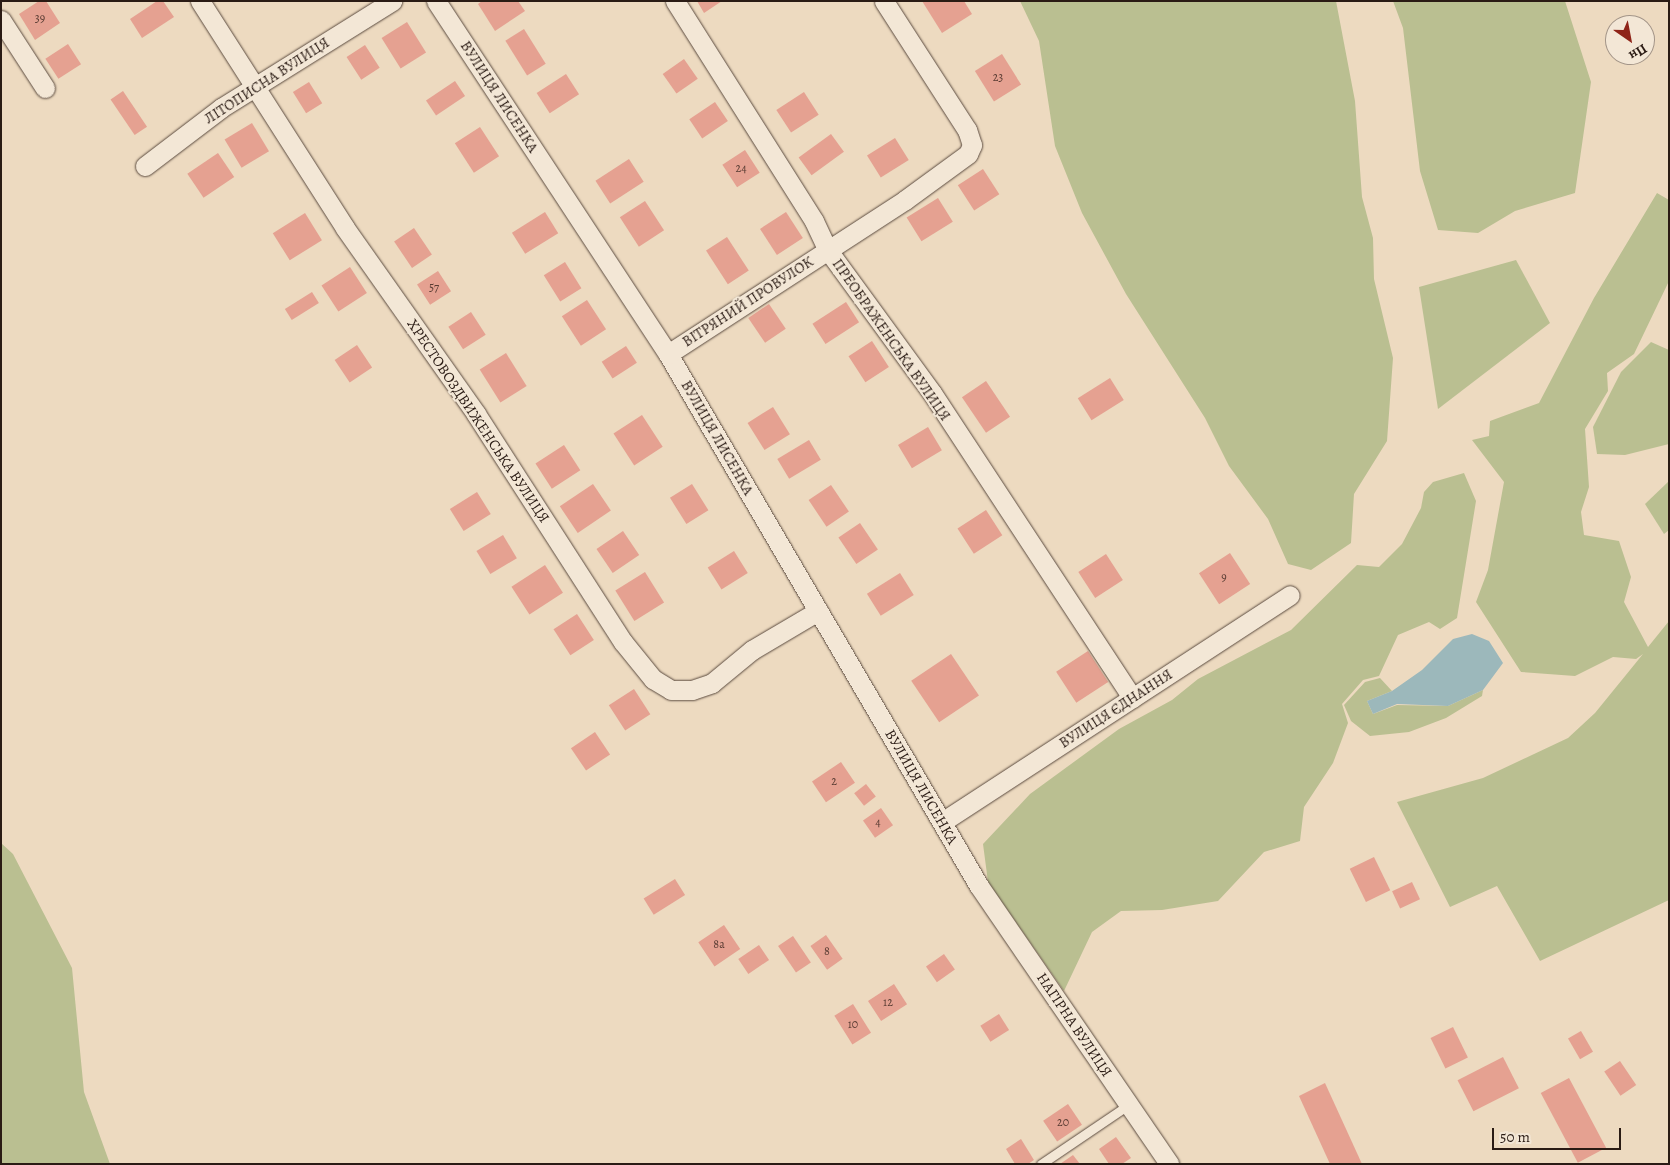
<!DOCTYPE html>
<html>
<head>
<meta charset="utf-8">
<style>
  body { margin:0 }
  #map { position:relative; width:1670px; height:1165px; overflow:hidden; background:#eddac0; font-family:Alegreya,serif }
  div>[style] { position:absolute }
  .green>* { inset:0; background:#babf91 }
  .water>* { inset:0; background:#9cb8bb }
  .building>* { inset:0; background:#e5a191; transform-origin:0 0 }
  .roads { filter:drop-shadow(0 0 1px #5b4b3f) drop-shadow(0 0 1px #5b4b3f) }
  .lane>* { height:9px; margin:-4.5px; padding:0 4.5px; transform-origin:4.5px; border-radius:4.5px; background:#f3e7d6 }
  .street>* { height:19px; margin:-9.5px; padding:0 9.5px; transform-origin:9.5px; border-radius:9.5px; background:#f3e7d6 }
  span { translate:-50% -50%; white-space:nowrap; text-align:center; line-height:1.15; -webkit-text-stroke:4px #f3e7d6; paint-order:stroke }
  .number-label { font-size:12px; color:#593c33 }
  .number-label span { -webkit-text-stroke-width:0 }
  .street-label { font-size:15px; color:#2a1b14 }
  .frame { position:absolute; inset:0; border:2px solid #2a1b14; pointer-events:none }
  .north { position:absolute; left:1605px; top:15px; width:50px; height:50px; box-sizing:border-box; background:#f3e7d6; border:1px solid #a39588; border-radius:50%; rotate:147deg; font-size:14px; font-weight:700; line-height:20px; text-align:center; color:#2a1b14 }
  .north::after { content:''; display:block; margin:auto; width:18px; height:22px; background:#8f2418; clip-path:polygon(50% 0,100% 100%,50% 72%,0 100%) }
  .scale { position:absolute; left:1492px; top:1128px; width:129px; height:22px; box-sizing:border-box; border:2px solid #2a1b14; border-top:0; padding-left:6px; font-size:15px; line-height:18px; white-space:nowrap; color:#2a1b14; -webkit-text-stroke:4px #f3e7d6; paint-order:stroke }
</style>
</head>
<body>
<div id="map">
  <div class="green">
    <div style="clip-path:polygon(1020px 1px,1336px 1px,1355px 101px,1362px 197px,1373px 238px,1374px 279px,1393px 358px,1387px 441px,1354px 494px,1351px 543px,1311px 570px,1288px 564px,1268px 519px,1229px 466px,1205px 418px,1126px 294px,1082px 213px,1055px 146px,1039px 41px)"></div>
    <div style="clip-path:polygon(1393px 1px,1565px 1px,1591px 82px,1575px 193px,1515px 211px,1478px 233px,1438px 230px,1420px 171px,1403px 28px)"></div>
    <div style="clip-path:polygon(1657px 193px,1669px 200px,1669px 281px,1634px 354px,1607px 373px,1608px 391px,1585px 429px,1589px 487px,1581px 512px,1584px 535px,1619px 541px,1631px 577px,1624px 602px,1648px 647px,1669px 621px,1669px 900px,1540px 961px,1497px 886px,1450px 907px,1397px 802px,1483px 778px,1568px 738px,1595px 713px,1643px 654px,1636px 659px,1613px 657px,1575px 676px,1521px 672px,1476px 602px,1488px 570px,1504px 482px,1472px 440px,1489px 436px,1490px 421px,1539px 403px,1594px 298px)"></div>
    <div style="clip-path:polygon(1516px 260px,1550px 323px,1438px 409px,1419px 287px)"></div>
    <div style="clip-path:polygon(1651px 342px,1669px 350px,1669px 444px,1625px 455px,1597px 454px,1593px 427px,1621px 372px)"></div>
    <div style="clip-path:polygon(1464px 473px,1476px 501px,1457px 618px,1440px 629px,1429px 622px,1398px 635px,1379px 676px,1363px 680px,1342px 704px,1348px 723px,1333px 763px,1304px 807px,1300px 841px,1264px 852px,1218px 901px,1162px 910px,1121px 911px,1092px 932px,1064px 991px,988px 882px,983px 844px,1030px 794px,1119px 729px,1172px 700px,1198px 679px,1291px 630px,1357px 565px,1379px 567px,1402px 544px,1421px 508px,1424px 492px,1433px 482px)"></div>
    <div style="clip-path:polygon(1669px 481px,1669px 530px,1664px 534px,1645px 504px)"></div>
    <div style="clip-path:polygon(1380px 678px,1392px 691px,1367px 701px,1373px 714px,1397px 705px,1448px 706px,1483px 690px,1482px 696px,1446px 718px,1409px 732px,1370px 736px,1351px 721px,1344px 705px,1365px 682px)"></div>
    <div style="clip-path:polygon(1px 843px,13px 854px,72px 968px,84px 1092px,110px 1164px,1px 1164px)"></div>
  </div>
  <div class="water">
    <div style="clip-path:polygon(1472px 634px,1489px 641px,1503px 663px,1483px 690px,1448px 706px,1397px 704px,1373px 714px,1367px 701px,1392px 691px,1422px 670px,1453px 639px)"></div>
  </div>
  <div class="building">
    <div style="clip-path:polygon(39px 1px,46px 1px,60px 23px,35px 40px,19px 14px)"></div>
    <div style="clip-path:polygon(157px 1px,163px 1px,174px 17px,142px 38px,130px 19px)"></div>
    <div style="clip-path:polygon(482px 1px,518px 1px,525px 11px,495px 31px,478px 4px)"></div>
    <div style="clip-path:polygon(697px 1px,722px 1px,704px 13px)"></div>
    <div style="clip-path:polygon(922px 1px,964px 1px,972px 14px,942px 33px)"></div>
    <div style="left:407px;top:22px;width:36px;height:30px;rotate:58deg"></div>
    <div style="left:524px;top:29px;width:41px;height:22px;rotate:58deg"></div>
    <div style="left:68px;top:44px;width:24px;height:27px;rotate:57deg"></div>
    <div style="left:365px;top:45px;width:27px;height:22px;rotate:57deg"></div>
    <div style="left:1002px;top:54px;width:36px;height:32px;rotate:58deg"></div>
    <div style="left:684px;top:59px;width:24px;height:26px;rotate:55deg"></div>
    <div style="left:566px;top:74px;width:24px;height:35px;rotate:57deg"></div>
    <div style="left:455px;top:81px;width:18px;height:35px;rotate:56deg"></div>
    <div style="left:309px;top:82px;width:25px;height:19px;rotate:58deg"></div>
    <div style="left:123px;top:91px;width:43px;height:15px;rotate:56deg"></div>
    <div style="left:804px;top:92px;width:27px;height:33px;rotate:57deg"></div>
    <div style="left:715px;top:102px;width:23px;height:31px;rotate:56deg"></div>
    <div style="left:252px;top:123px;width:33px;height:32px;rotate:59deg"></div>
    <div style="left:480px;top:127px;width:35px;height:30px;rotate:57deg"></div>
    <div style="left:831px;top:134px;width:22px;height:40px;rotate:54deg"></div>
    <div style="left:895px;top:138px;width:26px;height:33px;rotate:58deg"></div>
    <div style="left:745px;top:150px;width:27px;height:27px;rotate:57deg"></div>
    <div style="left:218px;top:153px;width:29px;height:37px;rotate:56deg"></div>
    <div style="left:629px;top:159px;width:27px;height:40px;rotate:57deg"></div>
    <div style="left:983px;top:169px;width:30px;height:30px;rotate:57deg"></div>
    <div style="left:938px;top:198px;width:28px;height:37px;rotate:58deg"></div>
    <div style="left:645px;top:201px;width:35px;height:30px;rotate:57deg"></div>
    <div style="left:545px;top:212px;width:25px;height:39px;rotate:58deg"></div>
    <div style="left:786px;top:212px;width:31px;height:31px;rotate:57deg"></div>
    <div style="left:305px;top:213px;width:32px;height:38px;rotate:58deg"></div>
    <div style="left:414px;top:228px;width:32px;height:24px;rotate:56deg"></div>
    <div style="left:727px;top:237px;width:40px;height:25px;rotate:57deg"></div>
    <div style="left:565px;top:262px;width:31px;height:25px;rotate:58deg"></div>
    <div style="left:350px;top:267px;width:31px;height:34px;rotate:57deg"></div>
    <div style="left:438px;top:271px;width:24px;height:25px;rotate:57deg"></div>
    <div style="left:312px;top:292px;width:13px;height:32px;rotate:58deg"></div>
    <div style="left:587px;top:300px;width:35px;height:30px;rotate:57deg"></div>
    <div style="left:846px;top:302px;width:24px;height:40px;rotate:57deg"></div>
    <div style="left:769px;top:304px;width:30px;height:25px;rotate:56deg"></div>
    <div style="left:471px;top:312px;width:27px;height:27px;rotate:57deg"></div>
    <div style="left:872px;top:341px;width:31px;height:28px;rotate:57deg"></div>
    <div style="left:357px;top:345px;width:27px;height:27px;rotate:56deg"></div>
    <div style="left:626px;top:346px;width:20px;height:29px;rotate:57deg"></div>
    <div style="left:506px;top:353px;width:39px;height:31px;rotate:58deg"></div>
    <div style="left:1110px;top:378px;width:26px;height:38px;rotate:58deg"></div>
    <div style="left:986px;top:381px;width:43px;height:29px;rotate:56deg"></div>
    <div style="left:773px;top:407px;width:32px;height:30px;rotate:58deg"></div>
    <div style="left:642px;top:415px;width:38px;height:34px;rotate:57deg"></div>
    <div style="left:928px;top:427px;width:27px;height:35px;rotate:59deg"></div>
    <div style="left:809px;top:440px;width:23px;height:37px;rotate:59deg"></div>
    <div style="left:564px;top:445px;width:30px;height:34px;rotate:57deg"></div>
    <div style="left:593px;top:484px;width:32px;height:40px;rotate:56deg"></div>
    <div style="left:692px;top:484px;width:31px;height:26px;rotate:58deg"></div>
    <div style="left:831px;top:485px;width:32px;height:27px;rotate:56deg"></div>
    <div style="left:477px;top:492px;width:26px;height:32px;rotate:58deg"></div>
    <div style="left:986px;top:510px;width:30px;height:34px;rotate:57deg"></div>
    <div style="left:860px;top:523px;width:32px;height:26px;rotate:56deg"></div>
    <div style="left:623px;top:531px;width:29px;height:32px;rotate:56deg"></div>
    <div style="left:503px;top:535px;width:27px;height:31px;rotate:59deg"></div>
    <div style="left:734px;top:551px;width:26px;height:31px;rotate:58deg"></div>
    <div style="left:1230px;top:553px;width:37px;height:37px;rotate:57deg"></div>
    <div style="left:1106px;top:554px;width:31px;height:33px;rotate:57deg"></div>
    <div style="left:545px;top:565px;width:33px;height:40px;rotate:57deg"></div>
    <div style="left:645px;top:572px;width:36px;height:35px;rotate:58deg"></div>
    <div style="left:900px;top:573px;width:26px;height:39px;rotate:58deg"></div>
    <div style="left:577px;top:614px;width:31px;height:28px;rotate:57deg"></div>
    <div style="left:1088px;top:651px;width:37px;height:38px;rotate:57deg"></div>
    <div style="left:951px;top:654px;width:50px;height:48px;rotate:56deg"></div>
    <div style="left:634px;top:689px;width:30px;height:30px;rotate:57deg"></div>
    <div style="left:595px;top:732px;width:27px;height:29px;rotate:56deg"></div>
    <div style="left:841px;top:762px;width:25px;height:35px;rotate:56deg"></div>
    <div style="left:866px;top:784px;width:16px;height:15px;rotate:52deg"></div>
    <div style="left:881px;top:808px;width:21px;height:22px;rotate:55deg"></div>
    <div style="left:1374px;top:857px;width:37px;height:27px;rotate:64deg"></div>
    <div style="left:675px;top:879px;width:19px;height:37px;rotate:58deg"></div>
    <div style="left:1412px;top:882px;width:19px;height:22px;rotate:65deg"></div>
    <div style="left:724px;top:925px;width:29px;height:31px;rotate:56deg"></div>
    <div style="left:826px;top:935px;width:29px;height:19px;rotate:55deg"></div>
    <div style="left:793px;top:936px;width:32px;height:18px;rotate:56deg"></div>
    <div style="left:759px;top:945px;width:18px;height:25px;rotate:56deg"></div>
    <div style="left:944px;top:954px;width:19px;height:22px;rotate:55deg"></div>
    <div style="left:894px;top:984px;width:24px;height:31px;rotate:57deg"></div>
    <div style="left:853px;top:1004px;width:34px;height:22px;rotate:58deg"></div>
    <div style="left:999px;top:1014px;width:19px;height:22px;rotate:58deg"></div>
    <div style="left:1453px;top:1027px;width:34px;height:25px;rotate:64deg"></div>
    <div style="left:1581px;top:1031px;width:24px;height:15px;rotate:60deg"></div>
    <div style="left:1503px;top:1057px;width:35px;height:51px;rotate:63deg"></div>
    <div style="left:1620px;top:1061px;width:29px;height:19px;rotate:56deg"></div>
    <div style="left:1569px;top:1078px;width:79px;height:32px;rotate:62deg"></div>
    <div style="clip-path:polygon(1325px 1083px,1362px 1164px,1330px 1164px,1299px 1096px)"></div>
    <div style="left:1068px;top:1104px;width:25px;height:30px;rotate:56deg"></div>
    <div style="clip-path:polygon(1116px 1137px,1131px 1158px,1122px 1164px,1109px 1164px,1099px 1149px)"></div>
    <div style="clip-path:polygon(1021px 1139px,1034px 1160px,1028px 1164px,1015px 1164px,1006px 1149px)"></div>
    <div style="clip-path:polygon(1073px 1155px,1080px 1164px,1060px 1164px)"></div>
  </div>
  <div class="roads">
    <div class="lane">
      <div style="left:1041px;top:1164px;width:105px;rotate:-34.1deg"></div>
    </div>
    <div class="street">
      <div style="left:200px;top:1px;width:269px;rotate:57.4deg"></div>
      <div style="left:345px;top:228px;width:228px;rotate:54.8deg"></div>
      <div style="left:476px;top:414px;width:271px;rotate:57.2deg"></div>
      <div style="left:623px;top:642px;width:48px;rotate:51deg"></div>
      <div style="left:653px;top:679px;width:21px;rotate:31deg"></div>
      <div style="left:671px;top:690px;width:21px"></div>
      <div style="left:692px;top:690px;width:21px;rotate:-19deg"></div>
      <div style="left:712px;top:683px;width:52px;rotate:-39.5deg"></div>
      <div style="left:752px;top:650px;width:77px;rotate:-30.6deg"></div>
      <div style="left:436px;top:1px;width:422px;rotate:56.7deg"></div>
      <div style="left:668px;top:354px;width:616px;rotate:59.69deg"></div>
      <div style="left:979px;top:886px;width:337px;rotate:55.6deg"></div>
      <div style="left:675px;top:1px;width:260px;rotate:57.7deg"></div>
      <div style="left:814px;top:221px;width:31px;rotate:65deg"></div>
      <div style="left:827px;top:249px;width:178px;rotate:53.9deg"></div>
      <div style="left:932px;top:393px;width:365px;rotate:56.7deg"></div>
      <div style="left:1px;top:20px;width:81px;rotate:57.1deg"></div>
      <div style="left:145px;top:166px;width:96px;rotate:-37.3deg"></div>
      <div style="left:221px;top:108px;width:202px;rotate:-32deg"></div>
      <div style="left:668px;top:354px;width:283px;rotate:-33deg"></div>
      <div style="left:905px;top:200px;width:78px;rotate:-36.1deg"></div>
      <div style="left:968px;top:154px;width:10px;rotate:-66deg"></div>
      <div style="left:972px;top:145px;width:16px;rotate:-108deg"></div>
      <div style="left:967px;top:130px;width:153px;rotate:-122.8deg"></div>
      <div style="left:942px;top:822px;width:415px;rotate:-33.1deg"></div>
    </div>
  </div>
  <div class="number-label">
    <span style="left:40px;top:19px">39</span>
    <span style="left:998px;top:78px">23</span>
    <span style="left:741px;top:169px">24</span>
    <span style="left:434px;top:288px">57</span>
    <span style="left:1224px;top:578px">9</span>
    <span style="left:834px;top:782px">2</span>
    <span style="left:878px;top:823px">4</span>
    <span style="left:719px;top:945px">8а</span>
    <span style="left:827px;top:952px">8</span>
    <span style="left:888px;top:1003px">12</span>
    <span style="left:853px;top:1025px">10</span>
    <span style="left:1063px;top:1123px">20</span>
  </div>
  <div class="street-label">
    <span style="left:267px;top:81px;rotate:-33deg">ЛІТОПИСНА ВУЛИЦЯ</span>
    <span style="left:499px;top:97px;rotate:57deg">ВУЛИЦЯ ЛИСЕНКА</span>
    <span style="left:748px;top:302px;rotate:-33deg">ВІТРЯНИЙ ПРОВУЛОК</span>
    <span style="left:891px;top:340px;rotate:55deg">ПРЕОБРАЖЕНСЬКА ВУЛИЦЯ</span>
    <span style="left:478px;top:421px;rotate:56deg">ХРЕСТОВОЗДВИЖЕНСЬКА ВУЛИЦЯ</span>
    <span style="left:717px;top:438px;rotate:60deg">ВУЛИЦЯ ЛИСЕНКА</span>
    <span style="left:1116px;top:709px;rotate:-33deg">ВУЛИЦЯ ЄДНАННЯ</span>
    <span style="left:921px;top:787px;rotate:60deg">ВУЛИЦЯ ЛИСЕНКА</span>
    <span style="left:1074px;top:1025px;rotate:56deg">НАГІРНА ВУЛИЦЯ</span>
  </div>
  <div class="frame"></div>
  <div class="north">Пн</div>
  <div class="scale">50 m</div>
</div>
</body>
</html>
